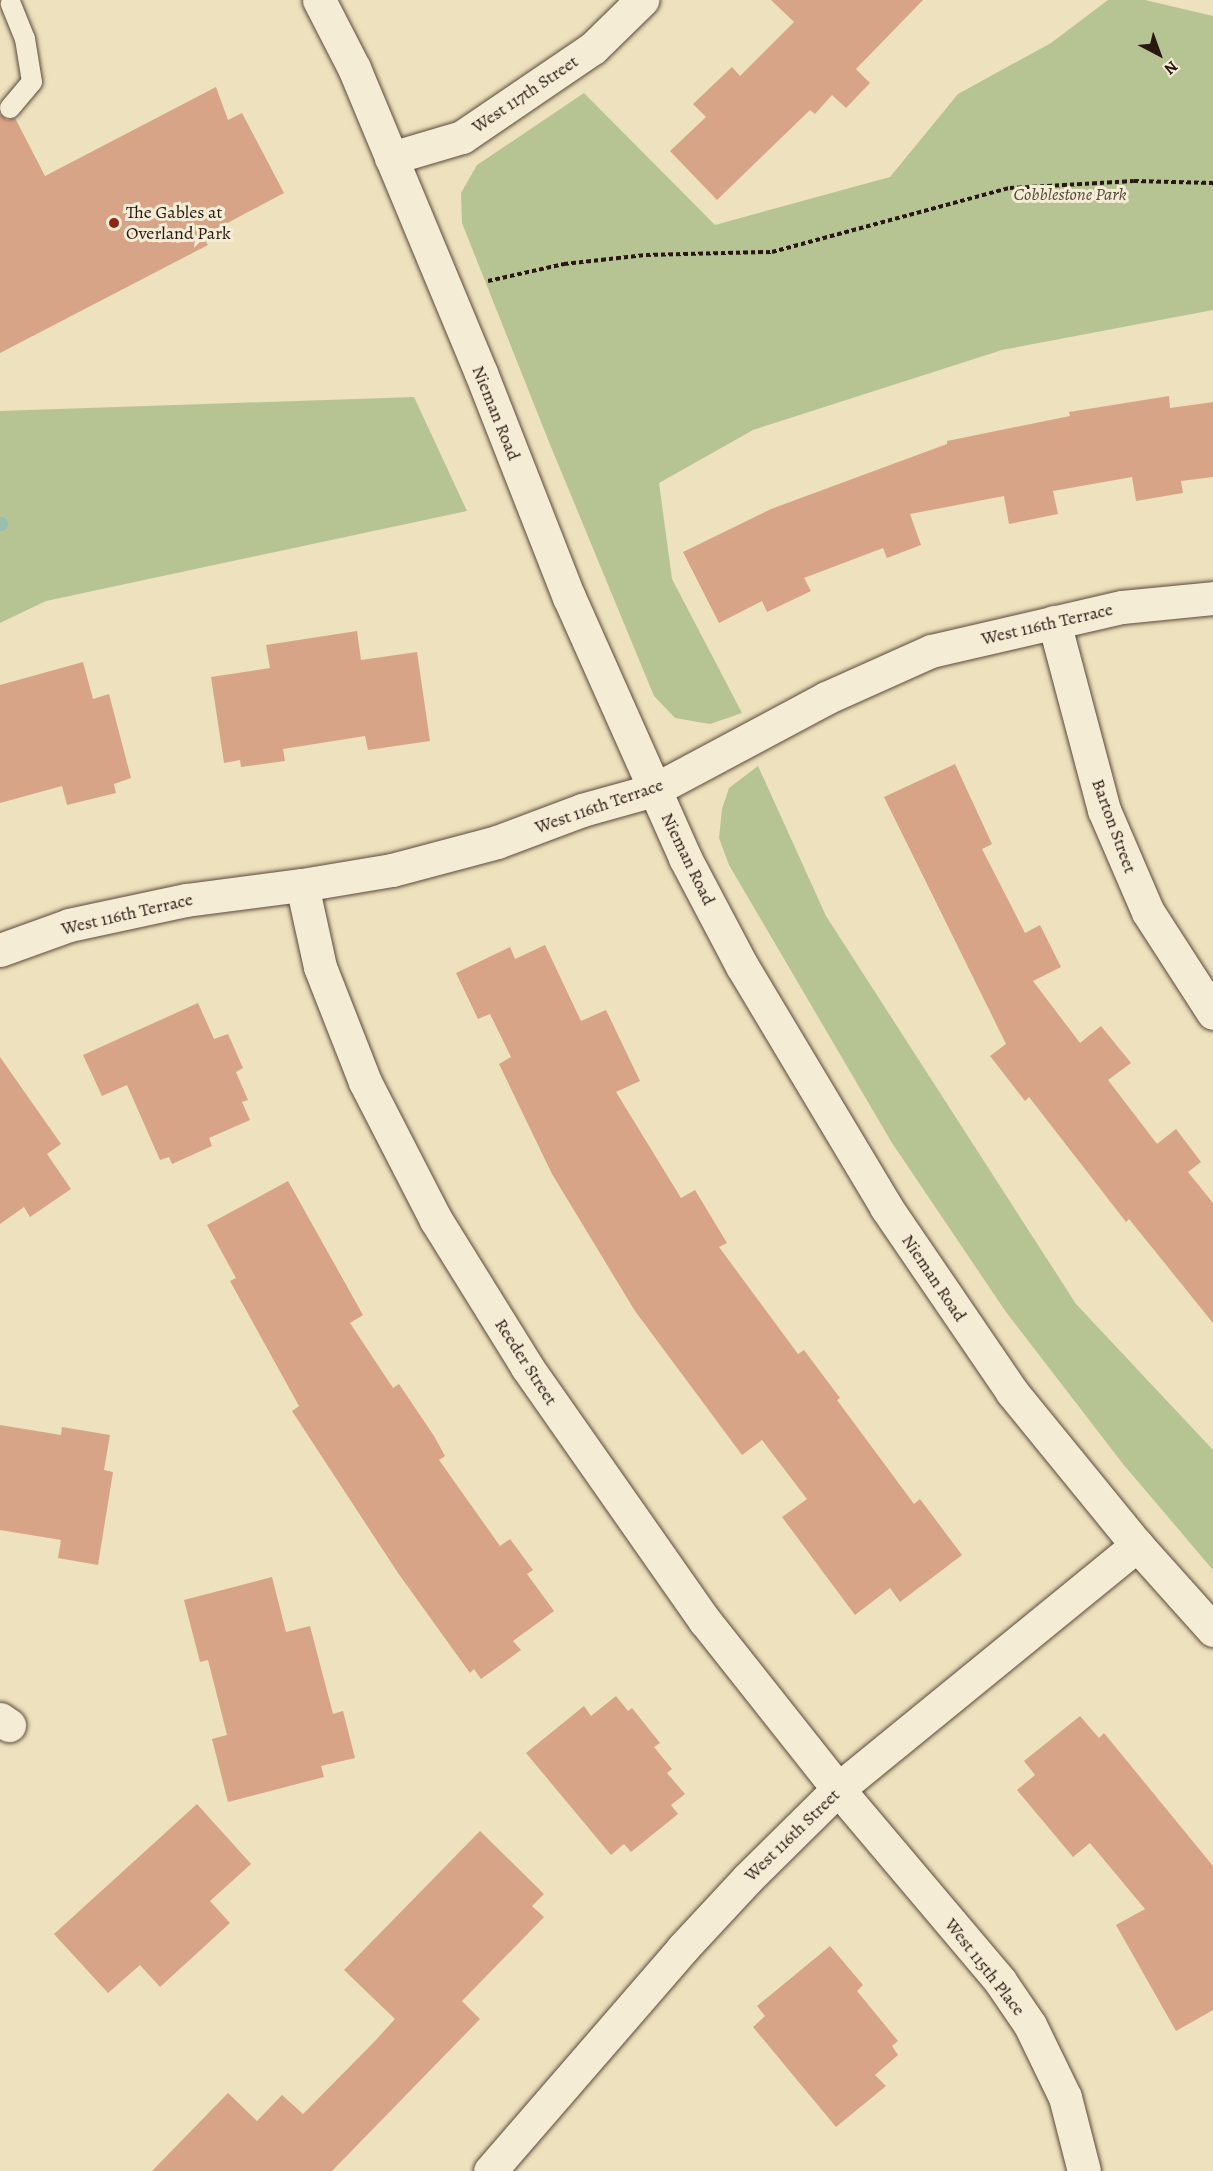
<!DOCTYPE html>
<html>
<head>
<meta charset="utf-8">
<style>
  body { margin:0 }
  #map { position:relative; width:1213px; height:2171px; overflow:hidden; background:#eee1bd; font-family:Alegreya,serif }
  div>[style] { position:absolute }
  .green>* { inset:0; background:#b6c393 }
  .stream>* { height:14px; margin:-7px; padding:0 7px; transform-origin:7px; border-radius:7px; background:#99beaf }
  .building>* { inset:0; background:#d8a487 }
  .path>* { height:4px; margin-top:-2px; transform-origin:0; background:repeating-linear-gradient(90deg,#291711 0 4.5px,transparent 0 7.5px) }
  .roads { filter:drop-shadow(0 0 2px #5a4a3c) drop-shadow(0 0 2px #5a4a3c) }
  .service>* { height:20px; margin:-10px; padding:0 10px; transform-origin:10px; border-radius:10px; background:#f4ecd4 }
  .minor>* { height:33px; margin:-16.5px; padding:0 16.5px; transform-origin:16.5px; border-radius:16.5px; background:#f4ecd4 }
  .tertiary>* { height:33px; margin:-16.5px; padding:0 16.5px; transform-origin:16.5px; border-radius:16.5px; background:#f4ecd4 }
  .dots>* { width:16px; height:16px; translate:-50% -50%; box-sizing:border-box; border:3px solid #f4ecd4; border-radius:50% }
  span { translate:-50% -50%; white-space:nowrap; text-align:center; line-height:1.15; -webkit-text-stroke:6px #f4ecd4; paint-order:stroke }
  .street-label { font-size:18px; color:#291711 }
  .park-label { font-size:18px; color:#534b38; font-style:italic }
  .poi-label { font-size:18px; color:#291711 }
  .left { translate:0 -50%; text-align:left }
  .north { position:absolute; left:1129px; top:24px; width:60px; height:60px; -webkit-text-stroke:4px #f4ecd4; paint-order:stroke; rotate:139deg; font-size:16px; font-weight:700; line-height:24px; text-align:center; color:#291711 }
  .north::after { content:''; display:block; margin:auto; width:21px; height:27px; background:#291711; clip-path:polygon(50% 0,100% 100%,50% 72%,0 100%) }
</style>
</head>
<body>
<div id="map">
  <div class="green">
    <div style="clip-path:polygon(1108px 0,1145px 0,1213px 16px,1213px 310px,1002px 350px,753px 430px,659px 483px,672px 579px,742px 713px,710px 724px,675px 718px,654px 696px,549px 442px,462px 223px,461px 193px,477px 165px,584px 93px,715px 225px,890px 177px,958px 94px,1051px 43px)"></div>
    <div style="clip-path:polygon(414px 397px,467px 511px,46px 601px,0 623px,0 411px)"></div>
    <div style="clip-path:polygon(758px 766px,826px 916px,1076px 1304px,1213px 1450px,1213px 1570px,1123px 1464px,1006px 1312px,892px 1143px,729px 865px,719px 838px,722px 809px,729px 788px)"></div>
  </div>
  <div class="stream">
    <div style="left:0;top:524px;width:1px"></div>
  </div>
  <div class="building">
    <div style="clip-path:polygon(771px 0,923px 0,856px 69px,870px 83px,846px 108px,832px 95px,815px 114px,810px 110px,717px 200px,670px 151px,706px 117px,693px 104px,732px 67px,740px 76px,794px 22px)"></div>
    <div style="clip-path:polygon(216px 87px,228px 120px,242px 113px,284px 193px,203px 236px,208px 245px,0 353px,0 114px,7px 120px,15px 118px,45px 176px)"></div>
    <div style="clip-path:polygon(1169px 396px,1170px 408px,1213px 402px,1213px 477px,1181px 481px,1183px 493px,1136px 501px,1132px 477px,1053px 491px,1058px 514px,1009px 524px,1004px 496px,910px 514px,921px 545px,887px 558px,883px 548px,804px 578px,811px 591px,767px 612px,762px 601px,719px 623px,683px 552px,771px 509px,947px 444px,947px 441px,1070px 416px,1069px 412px)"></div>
    <div style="clip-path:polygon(357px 631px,361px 660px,417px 652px,430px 741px,368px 750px,365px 736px,283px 749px,285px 761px,241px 767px,240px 760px,224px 763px,211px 677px,270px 668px,266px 645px)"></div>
    <div style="clip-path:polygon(83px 662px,93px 699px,109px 694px,131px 778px,114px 784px,116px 793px,67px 805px,62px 786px,0 803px,0 685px)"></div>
    <div style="clip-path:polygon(955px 764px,992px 844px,982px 849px,1025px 933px,1040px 925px,1061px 967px,1033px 981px,1080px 1043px,1101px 1026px,1131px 1063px,1108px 1080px,1157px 1144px,1176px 1129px,1201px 1162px,1188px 1172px,1213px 1203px,1213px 1323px,1129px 1219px,1126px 1222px,1029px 1097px,1025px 1101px,990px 1056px,1006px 1044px,884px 797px)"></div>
    <div style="clip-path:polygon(545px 945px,581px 1021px,606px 1010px,640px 1081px,616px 1092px,681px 1198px,695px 1190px,727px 1243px,719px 1247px,798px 1354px,804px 1350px,840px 1398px,837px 1400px,914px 1504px,920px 1499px,962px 1555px,900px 1602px,890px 1588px,855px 1615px,782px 1517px,807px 1499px,762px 1440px,742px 1455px,635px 1311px,552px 1174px,499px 1064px,511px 1057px,490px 1014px,478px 1019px,456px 973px,510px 947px,515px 959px)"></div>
    <div style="clip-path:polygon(198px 1003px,214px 1039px,228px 1034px,243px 1068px,236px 1072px,248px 1100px,242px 1102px,250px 1120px,209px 1138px,212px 1146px,172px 1164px,169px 1157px,160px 1160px,127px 1085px,102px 1096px,83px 1055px)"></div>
    <div style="clip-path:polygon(0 1057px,61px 1144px,47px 1154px,71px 1189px,30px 1217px,24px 1207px,0 1224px)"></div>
    <div style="clip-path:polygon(288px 1181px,363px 1315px,350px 1323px,393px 1388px,399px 1384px,434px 1436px,445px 1456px,439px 1460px,500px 1546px,510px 1539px,533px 1570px,527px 1574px,554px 1611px,513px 1641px,521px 1650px,481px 1679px,474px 1669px,470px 1673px,398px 1573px,292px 1411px,299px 1406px,230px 1281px,236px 1278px,207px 1225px)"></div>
    <div style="clip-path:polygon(0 1425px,61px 1435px,62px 1427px,110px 1435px,104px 1470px,113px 1472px,98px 1565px,58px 1558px,61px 1540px,0 1530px)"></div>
    <div style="clip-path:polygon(272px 1577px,286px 1632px,310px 1626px,333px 1714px,343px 1711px,355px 1758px,321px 1766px,324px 1777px,228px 1802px,212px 1739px,227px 1735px,208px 1660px,200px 1662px,184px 1600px)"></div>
    <div style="clip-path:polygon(616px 1696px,628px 1711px,632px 1708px,660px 1743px,654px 1747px,672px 1769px,667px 1773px,685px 1794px,671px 1805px,678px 1814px,631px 1852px,624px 1844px,611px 1855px,526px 1753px,584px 1706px,591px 1716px)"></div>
    <div style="clip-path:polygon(1080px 1716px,1099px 1738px,1104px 1733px,1213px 1866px,1213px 2010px,1176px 2031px,1116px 1925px,1145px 1909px,1090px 1843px,1073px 1857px,1017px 1790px,1035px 1775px,1024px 1761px)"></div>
    <div style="clip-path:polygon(197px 1804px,251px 1864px,210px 1901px,230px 1923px,160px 1987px,140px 1965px,108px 1993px,54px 1934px)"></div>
    <div style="clip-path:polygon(480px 1831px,544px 1894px,532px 1906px,544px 1917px,462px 2001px,480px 2019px,332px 2171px,152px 2171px,228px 2093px,257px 2121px,282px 2095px,303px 2114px,375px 2041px,395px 2019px,344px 1970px)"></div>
    <div style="clip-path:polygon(830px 1946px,863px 1985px,857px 1991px,898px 2041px,892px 2046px,898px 2055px,875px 2075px,886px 2086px,836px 2127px,753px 2027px,765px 2016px,757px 2006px)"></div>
  </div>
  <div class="path">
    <div style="left:488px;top:281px;width:78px;rotate:-12.6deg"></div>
    <div style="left:564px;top:264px;width:82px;rotate:-6.3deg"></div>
    <div style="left:646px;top:255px;width:126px;rotate:-1.4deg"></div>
    <div style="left:772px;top:252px;width:246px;rotate:-15.1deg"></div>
    <div style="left:1010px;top:188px;width:124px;rotate:-3.2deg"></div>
    <div style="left:1134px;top:181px;width:79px;rotate:1.5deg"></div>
  </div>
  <div class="roads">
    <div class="service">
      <div style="left:10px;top:108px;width:34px;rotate:-50deg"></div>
      <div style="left:32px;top:82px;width:44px;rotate:-99.2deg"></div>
      <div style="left:25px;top:39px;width:38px;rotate:-112deg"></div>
    </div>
    <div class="minor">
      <div style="left:391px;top:158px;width:74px;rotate:-16.5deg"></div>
      <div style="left:462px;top:137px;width:158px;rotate:-34.2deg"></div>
      <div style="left:593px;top:48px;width:69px;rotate:-44.4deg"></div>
      <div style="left:1054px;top:622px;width:195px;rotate:75.1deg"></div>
      <div style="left:1104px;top:810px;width:111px;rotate:66.7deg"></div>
      <div style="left:1148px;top:912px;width:120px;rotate:57.2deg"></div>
      <div style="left:302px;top:885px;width:84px;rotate:77.6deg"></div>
      <div style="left:320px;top:967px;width:123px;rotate:68.6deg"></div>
      <div style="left:365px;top:1082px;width:155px;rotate:62.8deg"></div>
      <div style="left:436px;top:1220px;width:173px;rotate:58.2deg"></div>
      <div style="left:527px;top:1367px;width:310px;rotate:55deg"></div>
      <div style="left:705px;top:1621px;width:214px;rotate:51.6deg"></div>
      <div style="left:838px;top:1789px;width:251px;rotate:49.8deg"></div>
      <div style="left:1000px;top:1981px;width:53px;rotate:55.7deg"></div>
      <div style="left:1030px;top:2025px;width:80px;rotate:64.1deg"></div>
      <div style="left:1065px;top:2097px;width:76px;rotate:75.6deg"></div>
      <div style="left:0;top:950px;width:73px;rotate:-19.9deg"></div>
      <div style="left:69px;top:925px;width:120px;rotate:-12.1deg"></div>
      <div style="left:186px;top:900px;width:117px;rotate:-7.4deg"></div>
      <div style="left:302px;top:885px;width:91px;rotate:-9.5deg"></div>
      <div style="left:392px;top:870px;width:109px;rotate:-14.9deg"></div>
      <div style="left:497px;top:842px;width:91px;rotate:-20.6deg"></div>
      <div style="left:582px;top:810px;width:75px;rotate:-15.5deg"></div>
      <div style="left:654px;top:790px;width:195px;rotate:-28.1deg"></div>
      <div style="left:826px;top:698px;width:115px;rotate:-24.1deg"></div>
      <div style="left:931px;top:651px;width:196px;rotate:-13deg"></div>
      <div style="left:1122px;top:607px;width:91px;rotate:-5.6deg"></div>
      <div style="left:0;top:1719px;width:11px;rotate:34deg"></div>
      <div style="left:490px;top:2171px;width:294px;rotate:-49.1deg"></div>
      <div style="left:682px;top:1949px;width:96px;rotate:-47.1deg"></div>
      <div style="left:747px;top:1879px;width:128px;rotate:-44.7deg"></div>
      <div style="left:838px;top:1789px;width:386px;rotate:-39.2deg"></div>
    </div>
    <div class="tertiary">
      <div style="left:319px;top:0;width:76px;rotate:62.8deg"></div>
      <div style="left:354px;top:68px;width:330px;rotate:67.4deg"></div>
      <div style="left:481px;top:373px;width:241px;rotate:68.6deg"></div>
      <div style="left:569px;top:597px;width:286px;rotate:66deg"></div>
      <div style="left:685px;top:858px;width:122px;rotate:62.2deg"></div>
      <div style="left:742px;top:966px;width:281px;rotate:59.1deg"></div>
      <div style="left:886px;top:1207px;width:224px;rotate:55.7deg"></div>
      <div style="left:1012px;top:1392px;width:198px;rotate:50.8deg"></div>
      <div style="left:1137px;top:1545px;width:114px;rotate:48.2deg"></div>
    </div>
  </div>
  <div class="dots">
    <div style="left:114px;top:223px;background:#8f2418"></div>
  </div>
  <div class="street-label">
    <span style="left:525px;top:94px;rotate:-34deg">West 117th Street</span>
    <span style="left:496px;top:413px;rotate:68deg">Nieman Road</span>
    <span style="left:1047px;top:624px;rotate:-13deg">West 116th Terrace</span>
    <span style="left:599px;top:806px;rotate:-19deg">West 116th Terrace</span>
    <span style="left:1114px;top:826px;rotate:70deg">Barton Street</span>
    <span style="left:688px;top:859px;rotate:64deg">Nieman Road</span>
    <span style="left:127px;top:914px;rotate:-13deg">West 116th Terrace</span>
    <span style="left:934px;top:1278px;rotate:56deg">Nieman Road</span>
    <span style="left:526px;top:1362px;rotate:57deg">Reeder Street</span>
    <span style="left:792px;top:1835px;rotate:-44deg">West 116th Street</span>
    <span style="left:985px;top:1967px;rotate:52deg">West 115th Place</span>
  </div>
  <div class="park-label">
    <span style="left:1070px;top:194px">Cobblestone Park</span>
  </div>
  <div class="poi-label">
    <span class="left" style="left:126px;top:223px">The Gables at<br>Overland Park</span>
  </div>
  <div class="north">N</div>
</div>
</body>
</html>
